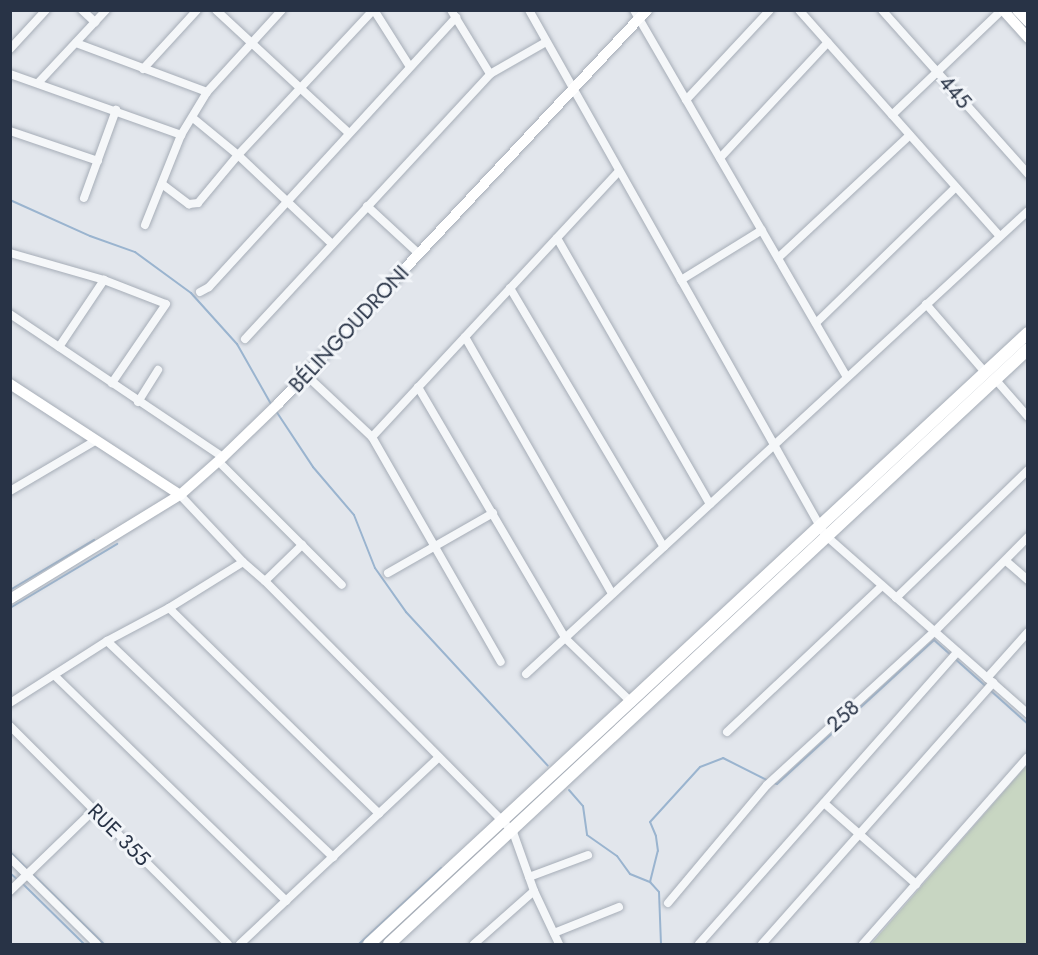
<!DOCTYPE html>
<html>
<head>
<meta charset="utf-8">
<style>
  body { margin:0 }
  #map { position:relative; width:1038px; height:955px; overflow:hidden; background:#e2e6ec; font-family:Jost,sans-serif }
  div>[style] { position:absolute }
  .green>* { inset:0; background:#c8d6c2 }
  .stream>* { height:2px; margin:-1px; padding:0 1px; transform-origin:1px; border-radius:1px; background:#9ab4cf }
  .roads { filter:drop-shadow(0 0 2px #a6adb7) drop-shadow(0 0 2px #a6adb7) }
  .street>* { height:8px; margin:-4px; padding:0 4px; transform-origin:4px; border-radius:4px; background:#f5f7f9 }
  .secondary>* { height:10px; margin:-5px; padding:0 5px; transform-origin:5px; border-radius:5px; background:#fff }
  .primary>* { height:12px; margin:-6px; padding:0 6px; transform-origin:6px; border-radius:6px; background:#fff }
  span { translate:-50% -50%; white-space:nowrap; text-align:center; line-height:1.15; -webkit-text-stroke:6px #f2f5f9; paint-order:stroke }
  .street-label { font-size:21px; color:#283346 }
  .frame { position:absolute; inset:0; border:12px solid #283346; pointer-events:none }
</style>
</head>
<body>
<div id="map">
  <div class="green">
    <div style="clip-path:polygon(1027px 765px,1027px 944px,871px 944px)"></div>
  </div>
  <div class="stream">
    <div style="left:10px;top:200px;width:88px;rotate:24.2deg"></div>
    <div style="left:90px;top:236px;width:48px;rotate:19.6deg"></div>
    <div style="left:135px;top:252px;width:69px;rotate:36.2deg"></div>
    <div style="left:191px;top:293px;width:69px;rotate:48deg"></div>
    <div style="left:237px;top:344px;width:69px;rotate:60.5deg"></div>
    <div style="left:276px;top:411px;width:67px;rotate:56.5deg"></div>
    <div style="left:313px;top:467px;width:63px;rotate:49.5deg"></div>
    <div style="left:354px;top:515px;width:57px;rotate:68.4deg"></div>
    <div style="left:375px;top:568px;width:54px;rotate:54.8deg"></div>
    <div style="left:406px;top:612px;width:209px;rotate:47.3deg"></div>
    <div style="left:10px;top:590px;width:98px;rotate:-30.8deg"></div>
    <div style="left:10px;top:608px;width:125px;rotate:-30.9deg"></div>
    <div style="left:774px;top:783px;width:3px;rotate:18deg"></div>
    <div style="left:777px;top:784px;width:213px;rotate:-42.5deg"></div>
    <div style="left:934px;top:640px;width:126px;rotate:41.8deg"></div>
    <div style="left:569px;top:790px;width:21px;rotate:49deg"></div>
    <div style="left:583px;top:806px;width:29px;rotate:82deg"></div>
    <div style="left:587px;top:835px;width:37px;rotate:35deg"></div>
    <div style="left:617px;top:856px;width:22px;rotate:54deg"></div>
    <div style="left:630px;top:874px;width:22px;rotate:22deg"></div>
    <div style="left:650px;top:882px;width:13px;rotate:48deg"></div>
    <div style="left:659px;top:892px;width:52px;rotate:87.8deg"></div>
    <div style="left:10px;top:852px;width:132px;rotate:44.4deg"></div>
    <div style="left:10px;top:873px;width:9px;rotate:41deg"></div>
    <div style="left:650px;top:882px;width:32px;rotate:-76deg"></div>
    <div style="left:658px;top:851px;width:15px;rotate:-98deg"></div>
    <div style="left:656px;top:836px;width:15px;rotate:-113deg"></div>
    <div style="left:650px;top:822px;width:74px;rotate:-47.7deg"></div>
    <div style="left:700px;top:767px;width:25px;rotate:-21deg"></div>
    <div style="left:723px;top:758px;width:51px;rotate:26.6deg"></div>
    <div style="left:22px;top:883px;width:87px;rotate:44.5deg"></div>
    <div style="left:359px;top:944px;width:112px;rotate:-42.8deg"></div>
  </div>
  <div class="roads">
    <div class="street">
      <div style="left:82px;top:10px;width:18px;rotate:43deg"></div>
      <div style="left:216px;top:10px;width:181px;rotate:42.8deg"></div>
      <div style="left:374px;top:10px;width:67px;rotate:57.7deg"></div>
      <div style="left:451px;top:10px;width:75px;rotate:58.6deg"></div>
      <div style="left:529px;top:10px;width:603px;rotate:60.59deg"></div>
      <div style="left:825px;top:535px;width:271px;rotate:41.4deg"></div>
      <div style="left:634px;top:10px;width:424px;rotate:59.9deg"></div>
      <div style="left:799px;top:10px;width:302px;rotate:48.4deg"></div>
      <div style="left:882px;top:10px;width:220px;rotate:48.3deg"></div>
      <div style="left:76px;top:43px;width:140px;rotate:20.5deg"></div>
      <div style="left:10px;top:49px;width:53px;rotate:-47.3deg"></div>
      <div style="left:143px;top:69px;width:80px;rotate:-47.5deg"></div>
      <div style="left:10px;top:74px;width:182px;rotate:19.6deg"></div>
      <div style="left:38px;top:83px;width:100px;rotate:-47deg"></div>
      <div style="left:686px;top:100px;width:123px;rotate:-47deg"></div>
      <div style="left:892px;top:115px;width:152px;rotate:-43.7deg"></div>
      <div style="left:193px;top:118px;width:58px;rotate:39.4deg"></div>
      <div style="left:238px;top:155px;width:129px;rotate:43.4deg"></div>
      <div style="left:10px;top:131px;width:93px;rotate:18.8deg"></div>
      <div style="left:720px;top:158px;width:158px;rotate:-47deg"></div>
      <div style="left:162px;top:184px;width:34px;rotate:37deg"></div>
      <div style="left:189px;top:204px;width:9px;rotate:-6deg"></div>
      <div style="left:198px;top:203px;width:62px;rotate:-50.2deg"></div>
      <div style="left:238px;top:155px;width:198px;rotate:-47deg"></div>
      <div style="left:84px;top:198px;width:94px;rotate:-70deg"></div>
      <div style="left:367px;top:206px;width:71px;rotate:42.7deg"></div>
      <div style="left:145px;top:225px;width:97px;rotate:-68.2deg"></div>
      <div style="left:181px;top:135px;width:50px;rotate:-58.8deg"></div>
      <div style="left:207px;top:92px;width:111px;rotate:-47.6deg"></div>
      <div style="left:557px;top:238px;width:307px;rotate:60.1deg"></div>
      <div style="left:10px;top:253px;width:98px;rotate:16deg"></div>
      <div style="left:104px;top:280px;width:66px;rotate:21.2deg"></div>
      <div style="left:166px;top:304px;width:96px;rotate:124.4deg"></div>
      <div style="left:778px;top:258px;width:180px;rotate:-43deg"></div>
      <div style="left:681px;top:280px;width:95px;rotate:-31.7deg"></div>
      <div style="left:510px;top:288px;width:301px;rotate:59.3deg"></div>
      <div style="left:200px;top:292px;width:10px;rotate:-29deg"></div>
      <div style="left:209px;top:287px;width:366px;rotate:-47.5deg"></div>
      <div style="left:926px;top:304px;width:90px;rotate:49.1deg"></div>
      <div style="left:10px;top:314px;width:257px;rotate:33.9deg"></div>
      <div style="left:816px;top:323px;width:195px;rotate:-44.2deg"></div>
      <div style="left:465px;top:337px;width:296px;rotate:60.2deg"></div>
      <div style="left:245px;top:339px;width:361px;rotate:-47.2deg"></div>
      <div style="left:490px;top:74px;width:64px;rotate:-29.7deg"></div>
      <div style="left:59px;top:347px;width:81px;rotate:-56.1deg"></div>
      <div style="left:306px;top:375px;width:91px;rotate:43.2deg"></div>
      <div style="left:372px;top:437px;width:259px;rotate:60.2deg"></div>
      <div style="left:995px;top:379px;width:50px;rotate:49deg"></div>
      <div style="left:418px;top:387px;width:291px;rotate:59.6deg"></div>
      <div style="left:565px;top:638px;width:93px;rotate:44.1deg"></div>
      <div style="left:138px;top:402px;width:38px;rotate:-58deg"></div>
      <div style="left:372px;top:437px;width:363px;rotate:-47.1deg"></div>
      <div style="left:218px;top:461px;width:175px;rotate:45deg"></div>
      <div style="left:10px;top:491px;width:99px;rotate:-30.5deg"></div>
      <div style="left:180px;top:495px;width:92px;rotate:46.8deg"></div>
      <div style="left:243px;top:562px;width:29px;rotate:41deg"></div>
      <div style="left:265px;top:581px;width:353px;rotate:45.3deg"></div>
      <div style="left:513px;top:832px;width:63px;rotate:70.4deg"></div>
      <div style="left:534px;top:891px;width:59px;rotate:64.7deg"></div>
      <div style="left:1006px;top:561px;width:29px;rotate:41deg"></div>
      <div style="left:388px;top:573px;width:121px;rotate:-29.7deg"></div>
      <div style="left:265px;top:581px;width:52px;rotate:-44.2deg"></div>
      <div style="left:896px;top:598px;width:184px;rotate:-44.1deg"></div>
      <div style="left:169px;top:608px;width:294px;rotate:44.4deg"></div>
      <div style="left:107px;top:641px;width:313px;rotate:43.7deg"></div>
      <div style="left:526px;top:674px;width:683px;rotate:-42.69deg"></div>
      <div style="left:54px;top:675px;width:324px;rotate:44.2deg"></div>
      <div style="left:987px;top:678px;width:62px;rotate:-48.3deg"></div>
      <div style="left:10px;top:703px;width:115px;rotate:-32.6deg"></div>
      <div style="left:107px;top:641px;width:70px;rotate:-28deg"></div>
      <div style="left:169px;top:608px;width:87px;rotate:-31.9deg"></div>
      <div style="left:10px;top:726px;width:308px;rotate:45deg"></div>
      <div style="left:727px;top:732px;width:213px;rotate:-43.3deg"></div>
      <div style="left:824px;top:803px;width:123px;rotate:41.4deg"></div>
      <div style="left:10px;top:858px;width:122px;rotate:44.7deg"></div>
      <div style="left:529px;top:877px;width:63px;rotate:-20.4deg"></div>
      <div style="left:10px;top:891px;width:117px;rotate:-44deg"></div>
      <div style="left:668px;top:903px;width:154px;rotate:-50deg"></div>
      <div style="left:767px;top:785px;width:226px;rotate:-42.5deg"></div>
      <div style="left:934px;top:632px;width:134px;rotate:-45.3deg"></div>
      <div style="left:554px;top:933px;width:70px;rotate:-21.8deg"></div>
      <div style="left:240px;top:944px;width:273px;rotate:-43.2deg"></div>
      <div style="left:474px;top:944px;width:80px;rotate:-41.5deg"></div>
      <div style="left:699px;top:944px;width:390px;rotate:-48.5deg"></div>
      <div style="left:762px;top:944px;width:349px;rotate:-48.5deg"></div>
      <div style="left:863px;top:944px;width:249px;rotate:-48.6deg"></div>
    </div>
    <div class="secondary">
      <div style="left:1003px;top:10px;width:38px;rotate:48deg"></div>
      <div style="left:1017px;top:10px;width:16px;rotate:47deg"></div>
      <div style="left:10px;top:384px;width:203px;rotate:33.1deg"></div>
      <div style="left:10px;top:599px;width:199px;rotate:-31.5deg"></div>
      <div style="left:180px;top:495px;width:57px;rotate:-41.5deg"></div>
      <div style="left:223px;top:457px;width:78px;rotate:-44deg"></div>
      <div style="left:279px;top:403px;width:538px;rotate:-46.88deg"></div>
    </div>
    <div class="primary">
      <div style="left:369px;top:944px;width:899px;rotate:-42.84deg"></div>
      <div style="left:389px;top:944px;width:873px;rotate:-42.96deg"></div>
    </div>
  </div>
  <div class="street-label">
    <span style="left:955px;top:92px;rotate:49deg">445</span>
    <span style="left:349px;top:329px;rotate:-47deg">BÉLINGOUDRONI</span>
    <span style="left:843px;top:716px;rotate:-42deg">258</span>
    <span style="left:119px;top:835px;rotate:45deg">RUE 355</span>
  </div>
  <div class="frame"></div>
</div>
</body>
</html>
